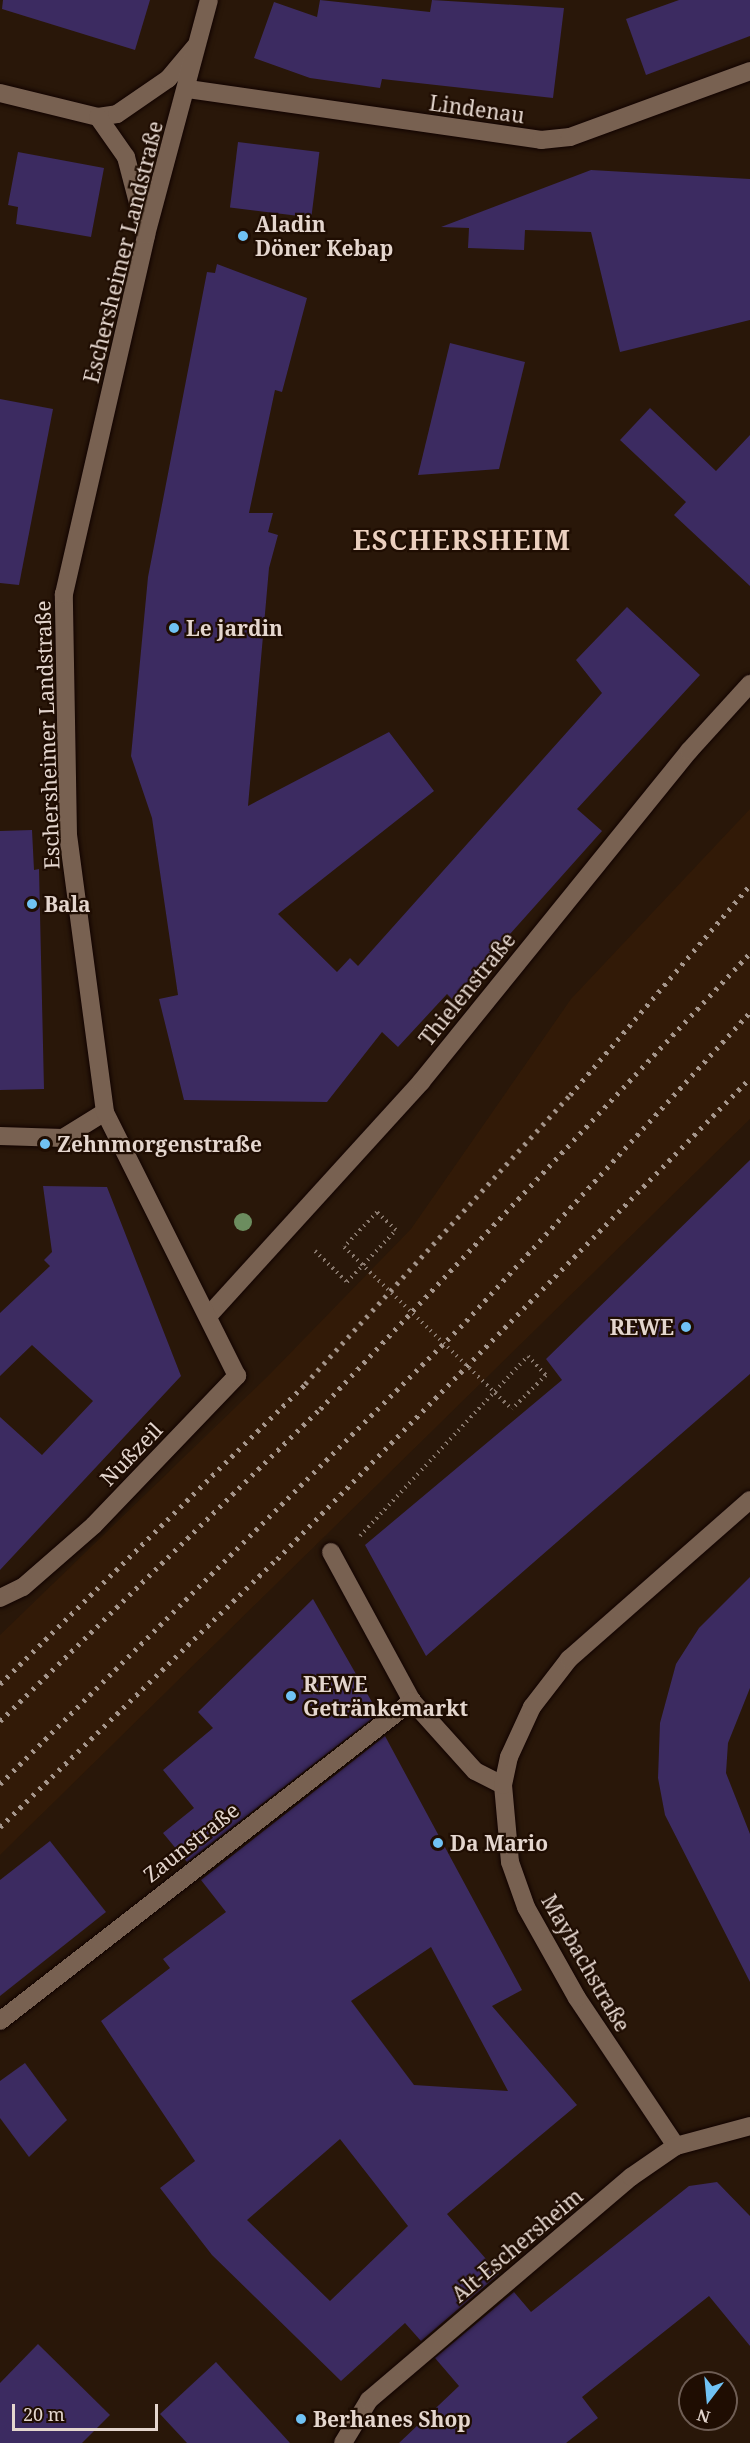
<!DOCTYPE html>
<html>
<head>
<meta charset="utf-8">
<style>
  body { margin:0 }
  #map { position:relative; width:750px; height:2443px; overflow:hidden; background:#291709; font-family:"Noto Serif",serif }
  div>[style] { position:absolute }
  .built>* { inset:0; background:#321a07 }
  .building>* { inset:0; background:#3c2b61; transform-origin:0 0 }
  .path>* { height:4px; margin-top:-2px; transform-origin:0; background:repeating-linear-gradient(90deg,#88786d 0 1.5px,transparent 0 6px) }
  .roads { filter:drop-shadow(0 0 2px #110300) drop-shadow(0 0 2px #110300) }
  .lane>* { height:18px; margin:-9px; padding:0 9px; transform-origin:9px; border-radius:9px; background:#786151 }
  .street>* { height:18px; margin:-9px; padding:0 9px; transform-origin:9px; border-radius:9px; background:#786151 }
  .secondary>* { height:18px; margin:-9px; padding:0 9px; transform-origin:9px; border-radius:9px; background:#786151 }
  .rail>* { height:4.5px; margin-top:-2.25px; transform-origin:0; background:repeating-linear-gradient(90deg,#a5968c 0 3px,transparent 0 9px) }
  .path-bridge>* { height:4px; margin-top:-2px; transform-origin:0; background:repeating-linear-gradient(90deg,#88786d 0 1.5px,transparent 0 6px) }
  .trees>* { width:18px; height:18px; margin:-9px; border-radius:50%; background:#6c8d5f }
  .dots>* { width:16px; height:16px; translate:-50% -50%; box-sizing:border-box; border:3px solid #1f0d02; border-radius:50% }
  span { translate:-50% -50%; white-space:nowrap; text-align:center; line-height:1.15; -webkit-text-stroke:4.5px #1f0d02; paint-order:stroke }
  .street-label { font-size:21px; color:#e4d6ce }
  .poi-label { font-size:21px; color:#e4d6ce; font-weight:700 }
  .left { translate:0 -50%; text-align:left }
  .right { translate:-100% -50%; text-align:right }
  .district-label { font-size:27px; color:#ebd0bf; font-weight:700; letter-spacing:1.5px }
  .north { position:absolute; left:678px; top:2371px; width:60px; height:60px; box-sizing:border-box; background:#1f0d02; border:2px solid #6e5d54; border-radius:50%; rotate:196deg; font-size:16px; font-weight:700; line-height:24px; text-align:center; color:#e4d6ce }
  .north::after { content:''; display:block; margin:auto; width:21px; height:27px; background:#70c2f4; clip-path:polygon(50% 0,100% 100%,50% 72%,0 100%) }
  .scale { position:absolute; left:12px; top:2404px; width:146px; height:27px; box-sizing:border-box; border:3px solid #e4d6ce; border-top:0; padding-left:8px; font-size:18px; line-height:21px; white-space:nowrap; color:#e4d6ce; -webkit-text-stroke:4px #1f0d02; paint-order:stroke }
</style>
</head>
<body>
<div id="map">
  <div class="built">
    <div style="clip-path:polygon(750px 809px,750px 1119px,0 1855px,0 1635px,268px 1376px,411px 1229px,571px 999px)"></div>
  </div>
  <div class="building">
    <div style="clip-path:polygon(3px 0,150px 0,135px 50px,2px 9px)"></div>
    <div style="clip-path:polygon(320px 0,430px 12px,432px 0,564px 8px,553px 98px,382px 79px,380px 88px,310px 78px,254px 58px,274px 2px,317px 17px)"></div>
    <div style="clip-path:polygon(679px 0,750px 0,750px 36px,646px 75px,626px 19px)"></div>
    <div style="left:238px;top:142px;width:82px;height:66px;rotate:7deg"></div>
    <div style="clip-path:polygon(18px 152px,104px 168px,91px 237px,16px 224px,18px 207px,8px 205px)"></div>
    <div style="clip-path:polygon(591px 170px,750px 179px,750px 320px,620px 352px,591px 232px,525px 230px,524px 250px,468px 248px,469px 228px,441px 227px)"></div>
    <div style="clip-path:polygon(217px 264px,307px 298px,282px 392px,275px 390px,249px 513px,273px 513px,268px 532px,278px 535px,269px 568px,248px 806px,389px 732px,434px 791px,278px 914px,337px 972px,350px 958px,358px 966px,602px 693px,576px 660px,627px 607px,700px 675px,577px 809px,602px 831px,452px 999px,447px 994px,398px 1047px,382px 1032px,327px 1102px,184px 1100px,159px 999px,178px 995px,152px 818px,131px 756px,148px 577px,207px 272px,215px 273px)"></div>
    <div style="clip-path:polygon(450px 343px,525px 362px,499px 469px,418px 475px)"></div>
    <div style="clip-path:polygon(0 399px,53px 409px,19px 585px,0 583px)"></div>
    <div style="clip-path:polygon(650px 408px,716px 471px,750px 435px,750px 586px,674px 515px,686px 502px,620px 440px)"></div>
    <div style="clip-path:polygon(32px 830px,34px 870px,39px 869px,44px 1089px,0 1090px,0 831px)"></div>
    <div style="clip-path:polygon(750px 1160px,750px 1374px,426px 1656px,365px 1545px,562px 1380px,546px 1359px)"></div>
    <div style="clip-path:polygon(43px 1186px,107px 1187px,181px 1376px,0 1570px,0 1417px,42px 1455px,93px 1401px,32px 1345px,0 1376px,0 1313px,50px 1266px,44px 1260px,52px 1252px)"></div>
    <div style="clip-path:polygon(750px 1577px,750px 1688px,728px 1743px,726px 1773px,750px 1834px,750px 1982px,665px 1815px,658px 1778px,660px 1723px,676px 1664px,699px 1628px)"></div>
    <div style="clip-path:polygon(313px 1599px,376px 1709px,374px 1717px,187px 1862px,163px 1833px,194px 1808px,163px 1770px,213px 1728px,198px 1712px)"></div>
    <div style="clip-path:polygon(evenodd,385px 1736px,522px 1990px,492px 2006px,577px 2105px,447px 2214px,499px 2274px,421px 2341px,405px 2323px,341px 2381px,212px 2255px,160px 2188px,195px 2161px,101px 2021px,170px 1968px,163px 1959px,226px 1912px,201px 1880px,385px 1736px,431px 1947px,469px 2018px,508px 2091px,414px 2085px,351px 2001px,431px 1947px,385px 1736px,340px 2139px,408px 2226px,330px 2301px,247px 2220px,340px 2139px)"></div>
    <div style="clip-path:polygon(50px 1841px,106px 1912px,0 1996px,0 1880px)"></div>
    <div style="clip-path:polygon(25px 2063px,67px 2120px,29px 2157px,0 2118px,0 2081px)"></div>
    <div style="clip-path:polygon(717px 2182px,750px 2216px,750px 2346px,709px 2296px,582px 2397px,598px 2418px,566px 2443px,399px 2443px,459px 2386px,435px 2358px,514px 2292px,531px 2312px,689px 2186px)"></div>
    <div style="clip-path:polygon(38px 2344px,110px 2415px,82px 2443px,0 2443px,0 2383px)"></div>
    <div style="clip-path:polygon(216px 2362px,290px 2443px,187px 2443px,160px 2414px)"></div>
  </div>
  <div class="path">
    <div style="left:315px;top:1251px;width:45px;rotate:44.1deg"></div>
    <div style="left:347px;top:1282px;width:71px;rotate:-46.7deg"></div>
    <div style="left:396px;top:1230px;width:26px;rotate:-137deg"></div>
    <div style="left:377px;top:1212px;width:48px;rotate:133.3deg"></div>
    <div style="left:360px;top:1536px;width:246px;rotate:-47deg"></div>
    <div style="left:528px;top:1356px;width:26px;rotate:47deg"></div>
    <div style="left:546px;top:1375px;width:48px;rotate:135deg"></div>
  </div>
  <div class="roads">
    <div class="lane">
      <div style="left:331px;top:1552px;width:170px;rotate:61.5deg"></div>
    </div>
    <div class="street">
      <div style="left:188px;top:89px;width:357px;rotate:8.2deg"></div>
      <div style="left:541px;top:140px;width:29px;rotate:-6deg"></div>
      <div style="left:570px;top:137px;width:192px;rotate:-20.1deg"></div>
      <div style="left:0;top:93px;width:101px;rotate:13.8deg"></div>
      <div style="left:98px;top:117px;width:19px;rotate:-9deg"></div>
      <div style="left:117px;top:114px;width:62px;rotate:-34.5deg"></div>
      <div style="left:168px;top:79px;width:42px;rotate:-49.8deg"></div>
      <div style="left:98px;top:117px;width:49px;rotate:55deg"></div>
      <div style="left:126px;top:157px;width:79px;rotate:75.3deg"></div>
      <div style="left:0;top:1136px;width:63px;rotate:1.8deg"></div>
      <div style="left:63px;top:1138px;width:49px;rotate:-31.8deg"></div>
      <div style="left:210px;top:1314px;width:314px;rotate:-47.7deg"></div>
      <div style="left:421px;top:1082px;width:426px;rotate:-51deg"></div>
      <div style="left:689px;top:751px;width:91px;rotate:-47.7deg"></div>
      <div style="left:0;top:1598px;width:25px;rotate:-26deg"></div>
      <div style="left:23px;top:1587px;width:94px;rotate:-41.1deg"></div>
      <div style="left:94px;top:1525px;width:207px;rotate:-46.2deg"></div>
      <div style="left:237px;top:1376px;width:295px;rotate:-116.6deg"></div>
      <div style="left:105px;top:1112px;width:279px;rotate:-97.6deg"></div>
      <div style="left:68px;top:835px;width:241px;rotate:-91deg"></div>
      <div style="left:64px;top:594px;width:368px;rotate:-77.1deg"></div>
      <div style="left:146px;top:235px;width:243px;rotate:-75deg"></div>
      <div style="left:0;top:2021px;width:522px;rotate:-37.84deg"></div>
      <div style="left:412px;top:1701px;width:94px;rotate:48deg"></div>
      <div style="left:475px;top:1771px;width:31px;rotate:27deg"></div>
    </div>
    <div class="secondary">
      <div style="left:676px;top:2146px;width:178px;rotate:-123.8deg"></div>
      <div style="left:577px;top:1998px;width:104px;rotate:-119.3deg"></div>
      <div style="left:526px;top:1907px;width:48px;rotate:-109.6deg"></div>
      <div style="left:510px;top:1862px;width:77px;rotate:-95.2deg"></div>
      <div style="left:503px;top:1785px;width:29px;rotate:-78deg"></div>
      <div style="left:509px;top:1757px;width:55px;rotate:-65.3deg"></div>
      <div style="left:532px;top:1707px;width:61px;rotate:-52.4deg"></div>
      <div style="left:569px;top:1659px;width:241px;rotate:-41.3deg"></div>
      <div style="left:343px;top:2443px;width:50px;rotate:-58.8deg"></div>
      <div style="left:369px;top:2400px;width:344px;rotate:-40.4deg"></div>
      <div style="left:631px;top:2177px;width:55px;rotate:-34.6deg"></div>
      <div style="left:676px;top:2146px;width:77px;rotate:-15.1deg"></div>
    </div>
  </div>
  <div class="rail">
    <div style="left:0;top:1684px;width:428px;rotate:-44.5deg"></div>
    <div style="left:305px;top:1384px;width:392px;rotate:-47.5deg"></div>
    <div style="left:570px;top:1095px;width:277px;rotate:-49.4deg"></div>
    <div style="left:0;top:1721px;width:447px;rotate:-44.3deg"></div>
    <div style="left:320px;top:1409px;width:627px;rotate:-46.68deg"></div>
    <div style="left:0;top:1784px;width:657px;rotate:-44.81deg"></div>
    <div style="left:466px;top:1321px;width:420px;rotate:-47.4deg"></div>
    <div style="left:0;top:1827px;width:385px;rotate:-44.1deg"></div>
    <div style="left:277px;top:1559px;width:675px;rotate:-45.48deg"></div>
  </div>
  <div class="path-bridge">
    <div style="left:344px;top:1247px;width:233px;rotate:44deg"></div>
  </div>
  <div class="trees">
    <div style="left:243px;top:1222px"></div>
  </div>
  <div class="dots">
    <div style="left:243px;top:236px;background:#70c2f4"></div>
    <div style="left:174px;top:628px;background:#70c2f4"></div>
    <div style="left:32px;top:904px;background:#70c2f4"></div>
    <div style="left:45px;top:1144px;background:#70c2f4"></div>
    <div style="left:686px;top:1327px;background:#70c2f4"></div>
    <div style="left:291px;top:1696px;background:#70c2f4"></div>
    <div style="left:438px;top:1843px;background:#70c2f4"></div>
    <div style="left:301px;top:2419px;background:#70c2f4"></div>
  </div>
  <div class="street-label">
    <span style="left:477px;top:109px;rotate:8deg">Lindenau</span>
    <span style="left:123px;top:252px;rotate:-76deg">Eschersheimer Landstraße</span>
    <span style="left:47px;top:735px;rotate:-92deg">Eschersheimer Landstraße</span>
    <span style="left:467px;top:989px;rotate:-51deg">Thielenstraße</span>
    <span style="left:131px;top:1454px;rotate:-46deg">Nußzeil</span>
    <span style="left:191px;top:1842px;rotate:-38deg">Zaunstraße</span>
    <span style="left:586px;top:1963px;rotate:60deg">Maybachstraße</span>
    <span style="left:517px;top:2245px;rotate:-40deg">Alt-Eschersheim</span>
  </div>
  <div class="poi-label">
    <span class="left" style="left:255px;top:236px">Aladin<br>Döner Kebap</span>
    <span class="left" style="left:186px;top:628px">Le jardin</span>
    <span class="left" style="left:44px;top:904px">Bala</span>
    <span class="left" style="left:57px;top:1144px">Zehnmorgenstraße</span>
    <span class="right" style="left:674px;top:1327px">REWE</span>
    <span class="left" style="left:303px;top:1696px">REWE<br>Getränkemarkt</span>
    <span class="left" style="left:450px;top:1843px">Da Mario</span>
    <span class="left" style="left:313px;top:2419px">Berhanes Shop</span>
  </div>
  <div class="district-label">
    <span style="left:462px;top:540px">ESCHERSHEIM</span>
  </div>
  <div class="north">N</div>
  <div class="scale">20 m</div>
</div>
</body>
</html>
